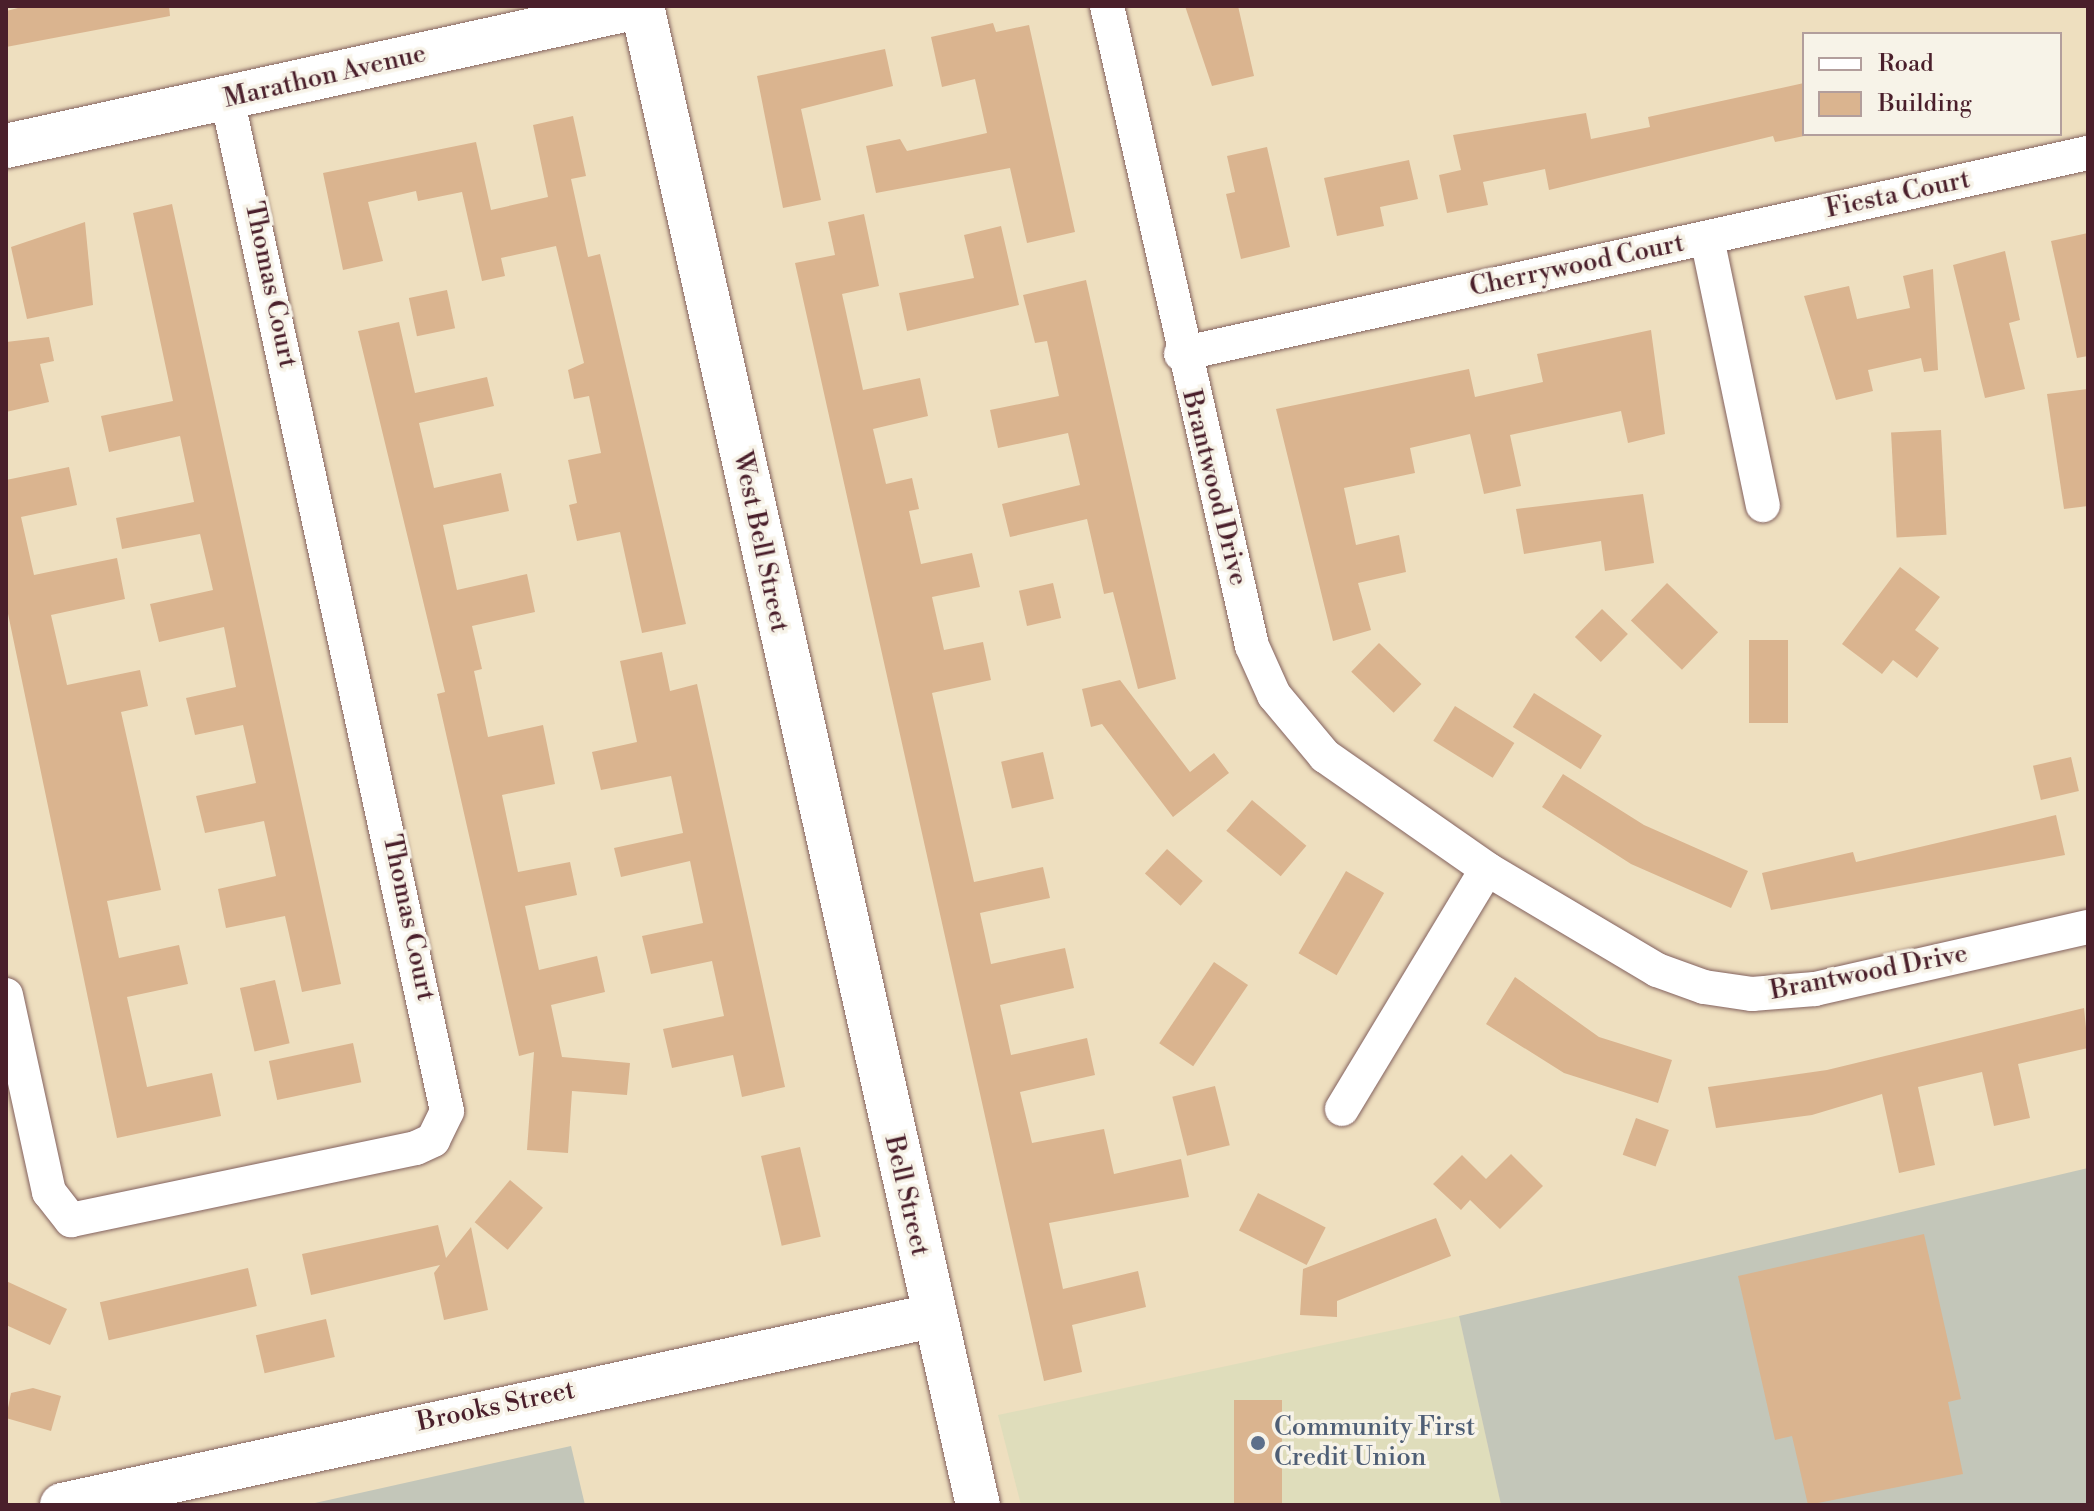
<!DOCTYPE html>
<html>
<head>
<meta charset="utf-8">
<style>
  body { margin:0 }
  #map { position:relative; width:2094px; height:1511px; overflow:hidden; background:#eedfbf; font-family:"Libre Bodoni",serif }
  div>[style] { position:absolute }
  .built>* { inset:0; background:#dfddbb }
  .industrial>* { inset:0; background:#c3c6b9 }
  .building>* { inset:0; background:#dab48f; transform-origin:0 0 }
  .roads { filter:drop-shadow(0 0 2px #83625f) drop-shadow(0 0 2px #83625f) }
  .street>* { height:34px; margin:-17px; padding:0 17px; transform-origin:17px; border-radius:17px; background:#fff }
  .secondary>* { height:44px; margin:-22px; padding:0 22px; transform-origin:22px; border-radius:22px; background:#fff }
  .dots>* { width:22px; height:22px; translate:-50% -50%; box-sizing:border-box; border:4px solid #f7f3e8; border-radius:50% }
  span { translate:-50% -50%; white-space:nowrap; text-align:center; line-height:1.15; -webkit-text-stroke:7px #f7f3e8; paint-order:stroke }
  .street-label { font-size:26px; color:#4a1f2b }
  .service-label { font-size:26px; color:#4e5e75 }
  .left { translate:0 -50%; text-align:left }
  .frame { position:absolute; inset:0; border:8px solid #4a1f2b; pointer-events:none }
  .legend { position:absolute; left:1802px; top:32px; width:260px; height:104px; box-sizing:border-box; background:#f7f3e8; border:2px solid #b29e9c; margin:0; padding:10px 14px; list-style:none; font-size:24px; color:#4a1f2b }
  .legend li { display:flex; align-items:center; gap:16px; height:40px }
  .legend b { width:40px; border:2px solid #b29e9c }
</style>
</head>
<body>
<div id="map">
  <div class="built">
    <div style="clip-path:polygon(1459px 1316px,1501px 1505px,1021px 1505px,998px 1415px)"></div>
  </div>
  <div class="industrial">
    <div style="clip-path:polygon(2088px 1168px,2088px 1505px,1501px 1505px,1459px 1316px)"></div>
    <div style="clip-path:polygon(571px 1446px,585px 1505px,306px 1505px)"></div>
  </div>
  <div class="building">
    <div style="clip-path:polygon(26px 6px,169px 6px,170px 16px,6px 47px,6px 11px)"></div>
    <div style="clip-path:polygon(1185px 6px,1238px 6px,1254px 76px,1212px 86px)"></div>
    <div style="clip-path:polygon(993px 23px,996px 32px,1029px 25px,1075px 232px,1027px 243px,1010px 168px,876px 193px,866px 146px,900px 139px,907px 151px,987px 133px,975px 79px,942px 87px,931px 37px)"></div>
    <div style="clip-path:polygon(885px 49px,893px 86px,801px 109px,821px 200px,783px 208px,757px 76px)"></div>
    <div style="clip-path:polygon(1804px 83px,1804px 136px,1775px 142px,1773px 136px,1549px 190px,1545px 169px,1483px 182px,1488px 205px,1447px 213px,1439px 175px,1461px 170px,1453px 135px,1586px 113px,1591px 139px,1650px 127px,1648px 117px)"></div>
    <div style="clip-path:polygon(573px 116px,586px 176px,571px 179px,588px 257px,600px 254px,686px 624px,642px 633px,620px 532px,577px 541px,569px 505px,577px 503px,568px 460px,601px 453px,589px 396px,574px 399px,568px 370px,584px 363px,556px 246px,501px 258px,505px 276px,482px 281px,462px 192px,418px 201px,416px 191px,368px 202px,383px 261px,343px 270px,323px 173px,476px 142px,491px 210px,548px 197px,533px 125px)"></div>
    <div style="clip-path:polygon(1267px 147px,1290px 247px,1241px 259px,1226px 194px,1235px 192px,1227px 156px)"></div>
    <div style="clip-path:polygon(1409px 160px,1418px 199px,1380px 207px,1384px 226px,1337px 236px,1324px 178px)"></div>
    <div style="clip-path:polygon(172px 204px,341px 984px,302px 992px,285px 916px,226px 928px,218px 889px,276px 876px,264px 821px,205px 833px,196px 796px,256px 783px,243px 725px,195px 735px,186px 698px,236px 687px,224px 627px,159px 642px,150px 604px,213px 590px,200px 534px,122px 549px,116px 518px,194px 502px,180px 436px,109px 452px,101px 416px,173px 401px,133px 213px)"></div>
    <div style="clip-path:polygon(864px 214px,879px 286px,842px 294px,863px 390px,920px 378px,928px 416px,873px 429px,886px 484px,912px 478px,919px 509px,909px 511px,921px 564px,972px 553px,980px 587px,932px 597px,944px 650px,983px 642px,991px 680px,932px 693px,974px 882px,1043px 867px,1050px 898px,980px 913px,991px 964px,1065px 948px,1074px 988px,1000px 1005px,1011px 1055px,1087px 1038px,1095px 1075px,1020px 1092px,1032px 1143px,1104px 1129px,1114px 1174px,1181px 1159px,1189px 1197px,1049px 1223px,1063px 1289px,1138px 1271px,1146px 1307px,1072px 1325px,1082px 1372px,1044px 1381px,795px 263px,835px 255px,828px 222px)"></div>
    <div style="clip-path:polygon(85px 222px,93px 305px,27px 319px,11px 247px)"></div>
    <div style="clip-path:polygon(1001px 226px,1019px 305px,907px 331px,899px 293px,974px 278px,964px 235px)"></div>
    <div style="clip-path:polygon(2088px 233px,2088px 356px,2077px 358px,2051px 241px)"></div>
    <div style="clip-path:polygon(2005px 251px,2020px 320px,2009px 323px,2025px 389px,1985px 398px,1953px 265px)"></div>
    <div style="clip-path:polygon(1933px 269px,1938px 370px,1924px 372px,1921px 358px,1868px 370px,1873px 391px,1836px 400px,1804px 296px,1849px 286px,1857px 319px,1910px 308px,1903px 276px)"></div>
    <div style="clip-path:polygon(1086px 280px,1176px 679px,1138px 689px,1113px 592px,1104px 594px,1087px 519px,1010px 537px,1002px 504px,1080px 485px,1068px 433px,998px 448px,990px 410px,1059px 396px,1047px 341px,1035px 343px,1023px 295px)"></div>
    <div style="left:447px;top:290px;width:39px;height:39px;rotate:78deg"></div>
    <div style="clip-path:polygon(399px 322px,415px 393px,487px 377px,494px 406px,419px 423px,434px 488px,501px 473px,509px 511px,443px 525px,457px 590px,527px 574px,535px 612px,472px 626px,482px 669px,474px 671px,488px 737px,543px 725px,555px 784px,502px 795px,518px 872px,570px 862px,577px 895px,525px 906px,539px 970px,597px 956px,605px 992px,551px 1005px,562px 1057px,630px 1063px,627px 1095px,572px 1091px,568px 1153px,527px 1150px,534px 1052px,519px 1056px,437px 694px,445px 692px,358px 331px)"></div>
    <div style="clip-path:polygon(1651px 330px,1665px 434px,1628px 443px,1621px 411px,1510px 435px,1521px 486px,1484px 494px,1470px 434px,1410px 448px,1415px 473px,1344px 488px,1356px 545px,1399px 535px,1406px 572px,1358px 583px,1371px 630px,1333px 641px,1276px 409px,1469px 369px,1475px 397px,1543px 382px,1537px 354px)"></div>
    <div style="clip-path:polygon(49px 337px,54px 361px,40px 364px,49px 402px,6px 412px,6px 342px)"></div>
    <div style="clip-path:polygon(2088px 389px,2088px 506px,2064px 509px,2047px 394px)"></div>
    <div style="left:1941px;top:430px;width:105px;height:50px;rotate:87deg"></div>
    <div style="clip-path:polygon(69px 467px,77px 505px,21px 517px,34px 575px,117px 558px,125px 599px,51px 615px,67px 685px,140px 670px,148px 706px,121px 712px,161px 890px,107px 901px,119px 958px,179px 945px,188px 984px,127px 997px,147px 1087px,212px 1073px,221px 1116px,117px 1138px,6px 604px,6px 480px)"></div>
    <div style="clip-path:polygon(1643px 494px,1654px 563px,1605px 571px,1601px 541px,1524px 554px,1516px 509px)"></div>
    <div style="clip-path:polygon(1900px 567px,1940px 597px,1915px 630px,1939px 648px,1917px 678px,1893px 660px,1882px 674px,1842px 644px)"></div>
    <div style="left:1053px;top:583px;width:36px;height:35px;rotate:77deg"></div>
    <div style="left:1667px;top:583px;width:71px;height:52px;rotate:44deg"></div>
    <div style="left:1602px;top:609px;width:36px;height:39px;rotate:44deg"></div>
    <div style="left:1749px;top:640px;width:39px;height:83px"></div>
    <div style="left:1379px;top:643px;width:59px;height:40px;rotate:44deg"></div>
    <div style="clip-path:polygon(662px 652px,670px 691px,697px 684px,785px 1087px,742px 1097px,733px 1055px,672px 1068px,663px 1029px,724px 1016px,712px 961px,651px 974px,642px 936px,703px 923px,690px 861px,621px 877px,614px 848px,683px 833px,671px 776px,601px 790px,592px 752px,637px 742px,620px 661px)"></div>
    <div style="clip-path:polygon(1120px 680px,1190px 772px,1214px 753px,1229px 773px,1173px 817px,1102px 724px,1091px 727px,1082px 689px)"></div>
    <div style="left:1534px;top:693px;width:80px;height:40px;rotate:32deg"></div>
    <div style="left:1455px;top:706px;width:70px;height:41px;rotate:32deg"></div>
    <div style="left:1043px;top:752px;width:48px;height:43px;rotate:77deg"></div>
    <div style="left:2071px;top:757px;width:35px;height:39px;rotate:77deg"></div>
    <div style="clip-path:polygon(1563px 774px,1644px 825px,1748px 871px,1731px 908px,1631px 864px,1542px 807px)"></div>
    <div style="left:1252px;top:800px;width:71px;height:40px;rotate:40deg"></div>
    <div style="clip-path:polygon(2056px 815px,2065px 855px,1771px 910px,1762px 873px,1853px 852px,1856px 862px)"></div>
    <div style="left:1167px;top:849px;width:48px;height:33px;rotate:42deg"></div>
    <div style="left:1346px;top:871px;width:44px;height:95px;rotate:30deg"></div>
    <div style="left:1214px;top:962px;width:41px;height:98px;rotate:34deg"></div>
    <div style="clip-path:polygon(1515px 977px,1599px 1037px,1672px 1060px,1658px 1103px,1564px 1073px,1486px 1024px)"></div>
    <div style="left:275px;top:980px;width:65px;height:36px;rotate:77deg"></div>
    <div style="clip-path:polygon(2084px 1008px,2088px 1048px,2018px 1064px,2030px 1118px,1994px 1126px,1982px 1072px,1918px 1087px,1935px 1165px,1899px 1173px,1882px 1094px,1812px 1115px,1716px 1128px,1708px 1087px,1827px 1070px)"></div>
    <div style="left:353px;top:1043px;width:40px;height:86px;rotate:78deg"></div>
    <div style="left:1215px;top:1086px;width:61px;height:44px;rotate:76deg"></div>
    <div style="left:1636px;top:1118px;width:35px;height:39px;rotate:20deg"></div>
    <div style="left:800px;top:1147px;width:92px;height:40px;rotate:77deg"></div>
    <div style="clip-path:polygon(1511px 1154px,1543px 1186px,1500px 1229px,1470px 1200px,1461px 1210px,1433px 1184px,1462px 1155px,1486px 1179px)"></div>
    <div style="left:510px;top:1180px;width:43px;height:55px;rotate:40deg"></div>
    <div style="left:1258px;top:1193px;width:76px;height:42px;rotate:27deg"></div>
    <div style="clip-path:polygon(1436px 1218px,1451px 1256px,1337px 1301px,1337px 1317px,1300px 1315px,1303px 1269px)"></div>
    <div style="clip-path:polygon(438px 1225px,446px 1258px,471px 1227px,488px 1310px,444px 1320px,434px 1273px,440px 1265px,311px 1295px,302px 1254px)"></div>
    <div style="clip-path:polygon(1924px 1234px,1961px 1399px,1948px 1402px,1963px 1474px,1808px 1505px,1792px 1436px,1775px 1440px,1738px 1276px)"></div>
    <div style="left:248px;top:1268px;width:39px;height:152px;rotate:77deg"></div>
    <div style="clip-path:polygon(6px 1281px,67px 1309px,50px 1345px,6px 1325px)"></div>
    <div style="left:326px;top:1319px;width:39px;height:72px;rotate:77deg"></div>
    <div style="clip-path:polygon(33px 1388px,61px 1396px,51px 1431px,6px 1418px,11px 1393px)"></div>
    <div style="left:1234px;top:1400px;width:48px;height:105px"></div>
  </div>
  <div class="roads">
    <div class="street">
      <div style="left:1107px;top:6px;width:656px;rotate:77.23deg"></div>
      <div style="left:1252px;top:646px;width:54px;rotate:65.8deg"></div>
      <div style="left:1274px;top:695px;width:80px;rotate:50.1deg"></div>
      <div style="left:1325px;top:756px;width:198px;rotate:34.9deg"></div>
      <div style="left:1487px;top:869px;width:198px;rotate:30.7deg"></div>
      <div style="left:1657px;top:970px;width:50px;rotate:19.9deg"></div>
      <div style="left:1704px;top:987px;width:49px;rotate:8.3deg"></div>
      <div style="left:1752px;top:994px;width:63px;rotate:-4.5deg"></div>
      <div style="left:1815px;top:989px;width:280px;rotate:-12.8deg"></div>
      <div style="left:1707px;top:238px;width:273px;rotate:78.2deg"></div>
      <div style="left:1181px;top:354px;width:929px;rotate:-12.5deg"></div>
      <div style="left:6px;top:995px;width:202px;rotate:77.7deg"></div>
      <div style="left:49px;top:1192px;width:36px;rotate:52deg"></div>
      <div style="left:71px;top:1220px;width:352px;rotate:-11.8deg"></div>
      <div style="left:416px;top:1148px;width:19px;rotate:-25deg"></div>
      <div style="left:433px;top:1140px;width:32px;rotate:-64deg"></div>
      <div style="left:447px;top:1111px;width:1037px;rotate:-102.25deg"></div>
      <div style="left:1342px;top:1109px;width:280px;rotate:-58.9deg"></div>
    </div>
    <div class="secondary">
      <div style="left:642px;top:6px;width:1536px;rotate:77.37deg"></div>
      <div style="left:6px;top:146px;width:651px;rotate:-12.41deg"></div>
      <div style="left:62px;top:1505px;width:890px;rotate:-12.26deg"></div>
    </div>
  </div>
  <div class="dots">
    <div style="left:1258px;top:1443px;background:#5c6f8a"></div>
  </div>
  <div class="street-label">
    <span style="left:325px;top:77px;rotate:-13deg">Marathon Avenue</span>
    <span style="left:1898px;top:195px;rotate:-12deg">Fiesta Court</span>
    <span style="left:1577px;top:266px;rotate:-12deg">Cherrywood Court</span>
    <span style="left:270px;top:285px;rotate:78deg">Thomas Court</span>
    <span style="left:1214px;top:488px;rotate:76deg">Brantwood Drive</span>
    <span style="left:760px;top:542px;rotate:78deg">West Bell Street</span>
    <span style="left:408px;top:918px;rotate:78deg">Thomas Court</span>
    <span style="left:1869px;top:973px;rotate:-11deg">Brantwood Drive</span>
    <span style="left:906px;top:1196px;rotate:77deg">Bell Street</span>
    <span style="left:496px;top:1407px;rotate:-12deg">Brooks Street</span>
  </div>
  <div class="service-label">
    <span class="left" style="left:1274px;top:1443px">Community First<br>Credit Union</span>
  </div>
  <div class="frame"></div>
  <ul class="legend">
  <li><b style="height:10px;background:#fff"></b>Road</li>
  <li><b style="height:22px;background:#dab48f"></b>Building</li>
  </ul>
</div>
</body>
</html>
